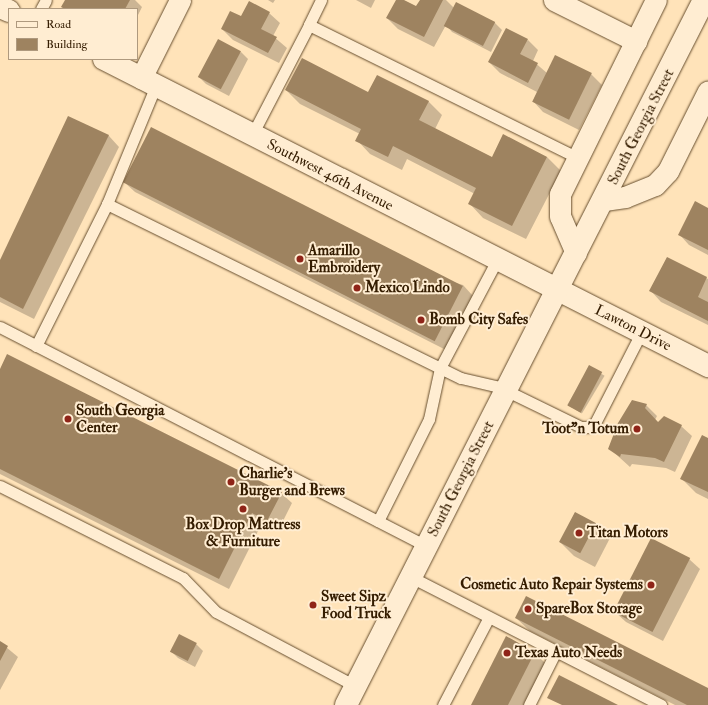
<!DOCTYPE html>
<html>
<head>
<meta charset="utf-8">
<style>
  body { margin:0 }
  #map { position:relative; width:708px; height:705px; overflow:hidden; background:#ffe3b9; font-family:"IM FELL Double Pica",serif }
  div>[style] { position:absolute }
  .shadow>* { inset:0; background:#0003; transform-origin:0 0 }
  .building>* { inset:0; background:#9e8360; transform-origin:0 0 }
  .roads { filter:drop-shadow(0 0 1px #674e2e) drop-shadow(0 0 1px #674e2e) }
  .lane>* { height:11px; margin:-5.5px; padding:0 5.5px; transform-origin:5.5px; border-radius:5.5px; background:#ffedd2 }
  .street>* { height:21px; margin:-10.5px; padding:0 10.5px; transform-origin:10.5px; border-radius:10.5px; background:#ffedd2 }
  .secondary>* { height:22px; margin:-11px; padding:0 11px; transform-origin:11px; border-radius:11px; background:#ffedd2 }
  .dots>* { width:11px; height:11px; translate:-50% -50%; box-sizing:border-box; border:2px solid #ffedd2; border-radius:50% }
  span { translate:-50% -50%; white-space:nowrap; text-align:center; line-height:1.15; -webkit-text-stroke:4px #ffedd2; paint-order:stroke }
  .street-label { font-size:15px; color:#341c00 }
  .poi-label { font-size:15px; color:#341c00; font-weight:700 }
  .left { translate:0 -50%; text-align:left }
  .right { translate:-100% -50%; text-align:right }
  .legend { position:absolute; left:8px; top:8px; width:130px; height:52px; box-sizing:border-box; background:#ffedd2; border:1px solid #ae997e; margin:0; padding:5px 7px; list-style:none; font-size:12px; color:#341c00 }
  .legend li { display:flex; align-items:center; gap:8px; height:20px }
  .legend b { width:20px; border:1px solid #ae997e }
</style>
</head>
<body>
<div id="map">
  <div class="shadow">
    <div style="clip-path:polygon(66px 0,135px 0,142px 7px,137px 17px,137px 9px,65px 9px,62px 7px)"></div>
    <div style="clip-path:polygon(268px 0,275px 0,273px 3px)"></div>
    <div style="clip-path:polygon(356px 0,375px 0,371px 8px)"></div>
    <div style="clip-path:polygon(397px 0,417px 8px,421px 0,446px 0,454px 8px,457px 4px,495px 23px,502px 30px,491px 52px,452px 32px,446px 25px,434px 47px,398px 29px,387px 18px)"></div>
    <div style="clip-path:polygon(269px 13px,280px 23px,273px 36px,287px 48px,279px 63px,233px 40px,222px 29px,242px 18px)"></div>
    <div style="clip-path:polygon(528px 40px,538px 50px,533px 61px,547px 73px,591px 74px,602px 85px,579px 130px,543px 112px,533px 101px,537px 92px,500px 73px,489px 62px)"></div>
    <div style="clip-path:polygon(241px 52px,248px 59px,229px 96px,206px 84px,199px 77px)"></div>
    <div style="clip-path:polygon(286px 90px,369px 94px,428px 101px,442px 115px,435px 129px,493px 158px,504px 136px,547px 157px,561px 171px,526px 239px,483px 218px,470px 204px,475px 194px,407px 159px,402px 170px,370px 154px,357px 140px,360px 134px,300px 104px)"></div>
    <div style="clip-path:polygon(68px 117px,109px 136px,119px 147px,34px 319px,0 302px,0 263px)"></div>
    <div style="clip-path:polygon(124px 182px,463px 285px,473px 296px,446px 350px,135px 192px)"></div>
    <div style="clip-path:polygon(708px 209px,708px 255px,689px 245px,679px 234px)"></div>
    <div style="clip-path:polygon(667px 258px,708px 279px,708px 325px,661px 302px,651px 291px)"></div>
    <div style="left:590px;top:367px;width:17px;height:44px;rotate:31deg"></div>
    <div style="clip-path:polygon(0 372px,281px 493px,292px 503px,278px 531px,262px 523px,229px 589px,0 474px)"></div>
    <div style="clip-path:polygon(646px 405px,657px 416px,655px 420px,659px 423px,681px 426px,692px 436px,675px 472px,666px 468px,632px 464px,630px 467px,609px 448px)"></div>
    <div style="clip-path:polygon(708px 439px,708px 499px,696px 493px,682px 479px)"></div>
    <div style="clip-path:polygon(575px 513px,596px 524px,610px 538px,595px 567px,574px 556px,560px 542px)"></div>
    <div style="clip-path:polygon(689px 559px,700px 569px,663px 641px,626px 622px,615px 612px)"></div>
    <div style="clip-path:polygon(516px 618px,708px 689px,708px 705px,675px 705px,530px 631px)"></div>
    <div style="clip-path:polygon(506px 638px,535px 653px,545px 663px,524px 705px,472px 705px)"></div>
    <div style="clip-path:polygon(0 642px,18px 657px,0 690px)"></div>
    <div style="clip-path:polygon(196px 644px,203px 651px,195px 667px,178px 658px,171px 651px)"></div>
  </div>
  <div class="building">
    <div style="clip-path:polygon(65px 0,130px 0,125px 9px,65px 9px,61px 7px)"></div>
    <div style="clip-path:polygon(396px 0,404px 0,416px 6px,420px 0,443px 0,424px 37px,386px 18px)"></div>
    <div style="clip-path:polygon(249px 1px,270px 12px,261px 29px,277px 37px,268px 53px,221px 29px,230px 11px,241px 16px)"></div>
    <div style="left:456px;top:2px;width:44px;height:27px;rotate:27deg"></div>
    <div style="clip-path:polygon(506px 28px,528px 39px,520px 54px,538px 63px,528px 83px,488px 62px)"></div>
    <div style="left:218px;top:39px;width:26px;height:43px;rotate:28deg"></div>
    <div style="left:555px;top:55px;width:41px;height:52px;rotate:26deg"></div>
    <div style="clip-path:polygon(302px 58px,368px 92px,377px 75px,429px 101px,419px 120px,492px 157px,503px 134px,547px 157px,512px 226px,468px 204px,476px 188px,393px 146px,388px 157px,355px 141px,361px 129px,285px 90px)"></div>
    <div style="clip-path:polygon(68px 116px,109px 135px,23px 309px,0 297px,0 260px)"></div>
    <div style="left:151px;top:127px;width:350px;height:62px;rotate:27deg"></div>
    <div style="clip-path:polygon(695px 201px,708px 208px,708px 250px,678px 235px)"></div>
    <div style="clip-path:polygon(667px 257px,707px 277px,698px 297px,708px 302px,708px 321px,649px 291px)"></div>
    <div style="clip-path:polygon(7px 354px,282px 492px,267px 521px,252px 513px,219px 579px,0 469px,0 369px)"></div>
    <div style="left:589px;top:365px;width:15px;height:46px;rotate:28deg"></div>
    <div style="clip-path:polygon(632px 400px,647px 404px,645px 408px,658px 422px,664px 416px,682px 425px,664px 462px,655px 458px,621px 454px,620px 457px,608px 449px,618px 423px)"></div>
    <div style="clip-path:polygon(702px 435px,708px 438px,708px 492px,680px 479px)"></div>
    <div style="left:575px;top:512px;width:24px;height:34px;rotate:28deg"></div>
    <div style="left:651px;top:538px;width:44px;height:83px;rotate:27deg"></div>
    <div style="clip-path:polygon(526px 596px,708px 688px,708px 705px,687px 705px,515px 618px)"></div>
    <div style="left:179px;top:634px;width:20px;height:20px;rotate:27deg"></div>
    <div style="clip-path:polygon(506px 636px,535px 652px,508px 705px,471px 705px)"></div>
    <div style="clip-path:polygon(0 641px,8px 646px,0 661px)"></div>
    <div style="clip-path:polygon(559px 675px,618px 705px,562px 705px,547px 698px)"></div>
  </div>
  <div class="roads">
    <div class="lane">
      <div style="left:321px;top:0;width:28px;rotate:116deg"></div>
      <div style="left:309px;top:25px;width:300px;rotate:26.3deg"></div>
      <div style="left:41px;top:9px;width:10px;rotate:-61deg"></div>
      <div style="left:252px;top:135px;width:124px;rotate:-62.6deg"></div>
      <div style="left:107px;top:204px;width:394px;rotate:26.2deg"></div>
      <div style="left:461px;top:378px;width:39px;rotate:13deg"></div>
      <div style="left:499px;top:387px;width:91px;rotate:26deg"></div>
      <div style="left:581px;top:427px;width:8px"></div>
      <div style="left:589px;top:427px;width:7px;rotate:-34deg"></div>
      <div style="left:595px;top:423px;width:101px;rotate:-62.9deg"></div>
      <div style="left:0;top:327px;width:479px;rotate:27.2deg"></div>
      <div style="left:36px;top:346px;width:159px;rotate:-63.4deg"></div>
      <div style="left:107px;top:204px;width:129px;rotate:-67.6deg"></div>
      <div style="left:0;top:486px;width:205px;rotate:26.7deg"></div>
      <div style="left:183px;top:578px;width:47px;rotate:45.9deg"></div>
      <div style="left:216px;top:612px;width:157px;rotate:28deg"></div>
      <div style="left:378px;top:521px;width:114px;rotate:-63.4deg"></div>
      <div style="left:429px;top:419px;width:52px;rotate:-77.8deg"></div>
      <div style="left:440px;top:368px;width:122px;rotate:-62.2deg"></div>
      <div style="left:411px;top:577px;width:281px;rotate:27.1deg"></div>
      <div style="left:443px;top:705px;width:99px;rotate:-62.4deg"></div>
      <div style="left:529px;top:705px;width:60px;rotate:-63.4deg"></div>
    </div>
    <div class="street">
      <div style="left:554px;top:0;width:92px;rotate:26.6deg"></div>
      <div style="left:141px;top:78px;width:87px;rotate:-63.4deg"></div>
      <div style="left:604px;top:200px;width:21px;rotate:-8deg"></div>
      <div style="left:625px;top:197px;width:32px;rotate:-22deg"></div>
      <div style="left:655px;top:185px;width:19px;rotate:-47deg"></div>
      <div style="left:668px;top:171px;width:89px;rotate:-63.4deg"></div>
      <div style="left:576px;top:253px;width:40px;rotate:-113.4deg"></div>
      <div style="left:560px;top:216px;width:22px;rotate:-90deg"></div>
      <div style="left:560px;top:194px;width:216px;rotate:-63.7deg"></div>
    </div>
    <div class="secondary">
      <div style="left:0;top:7px;width:10px;rotate:24deg"></div>
      <div style="left:104px;top:59px;width:678px;rotate:26.94deg"></div>
      <div style="left:346px;top:705px;width:791px;rotate:-63.08deg"></div>
    </div>
  </div>
  <div class="dots">
    <div style="left:300px;top:259px;background:#8f2418"></div>
    <div style="left:357px;top:288px;background:#8f2418"></div>
    <div style="left:421px;top:320px;background:#8f2418"></div>
    <div style="left:68px;top:419px;background:#8f2418"></div>
    <div style="left:637px;top:429px;background:#8f2418"></div>
    <div style="left:231px;top:482px;background:#8f2418"></div>
    <div style="left:243px;top:509px;background:#8f2418"></div>
    <div style="left:579px;top:533px;background:#8f2418"></div>
    <div style="left:651px;top:585px;background:#8f2418"></div>
    <div style="left:313px;top:605px;background:#8f2418"></div>
    <div style="left:528px;top:609px;background:#8f2418"></div>
    <div style="left:507px;top:653px;background:#8f2418"></div>
  </div>
  <div class="street-label">
    <span style="left:641px;top:127px;rotate:-63deg">South Georgia Street</span>
    <span style="left:330px;top:175px;rotate:27deg">Southwest 46th Avenue</span>
    <span style="left:633px;top:328px;rotate:27deg">Lawton Drive</span>
    <span style="left:461px;top:479px;rotate:-63deg">South Georgia Street</span>
  </div>
  <div class="poi-label">
    <span class="left" style="left:308px;top:259px">Amarillo<br>Embroidery</span>
    <span class="left" style="left:365px;top:288px">Mexico Lindo</span>
    <span class="left" style="left:429px;top:320px">Bomb City Safes</span>
    <span class="left" style="left:76px;top:419px">South Georgia<br>Center</span>
    <span class="right" style="left:629px;top:429px">Toot"n Totum</span>
    <span class="left" style="left:239px;top:482px">Charlie's<br>Burger and Brews</span>
    <span style="left:243px;top:533px">Box Drop Mattress<br>&amp; Furniture</span>
    <span class="left" style="left:587px;top:533px">Titan Motors</span>
    <span class="right" style="left:643px;top:585px">Cosmetic Auto Repair Systems</span>
    <span class="left" style="left:321px;top:605px">Sweet Sipz<br>Food Truck</span>
    <span class="left" style="left:536px;top:609px">SpareBox Storage</span>
    <span class="left" style="left:515px;top:653px">Texas Auto Needs</span>
  </div>
  <ul class="legend">
  <li><b style="height:5px;background:#ffedd2"></b>Road</li>
  <li><b style="height:11px;background:#9e8360"></b>Building</li>
  </ul>
</div>
</body>
</html>
